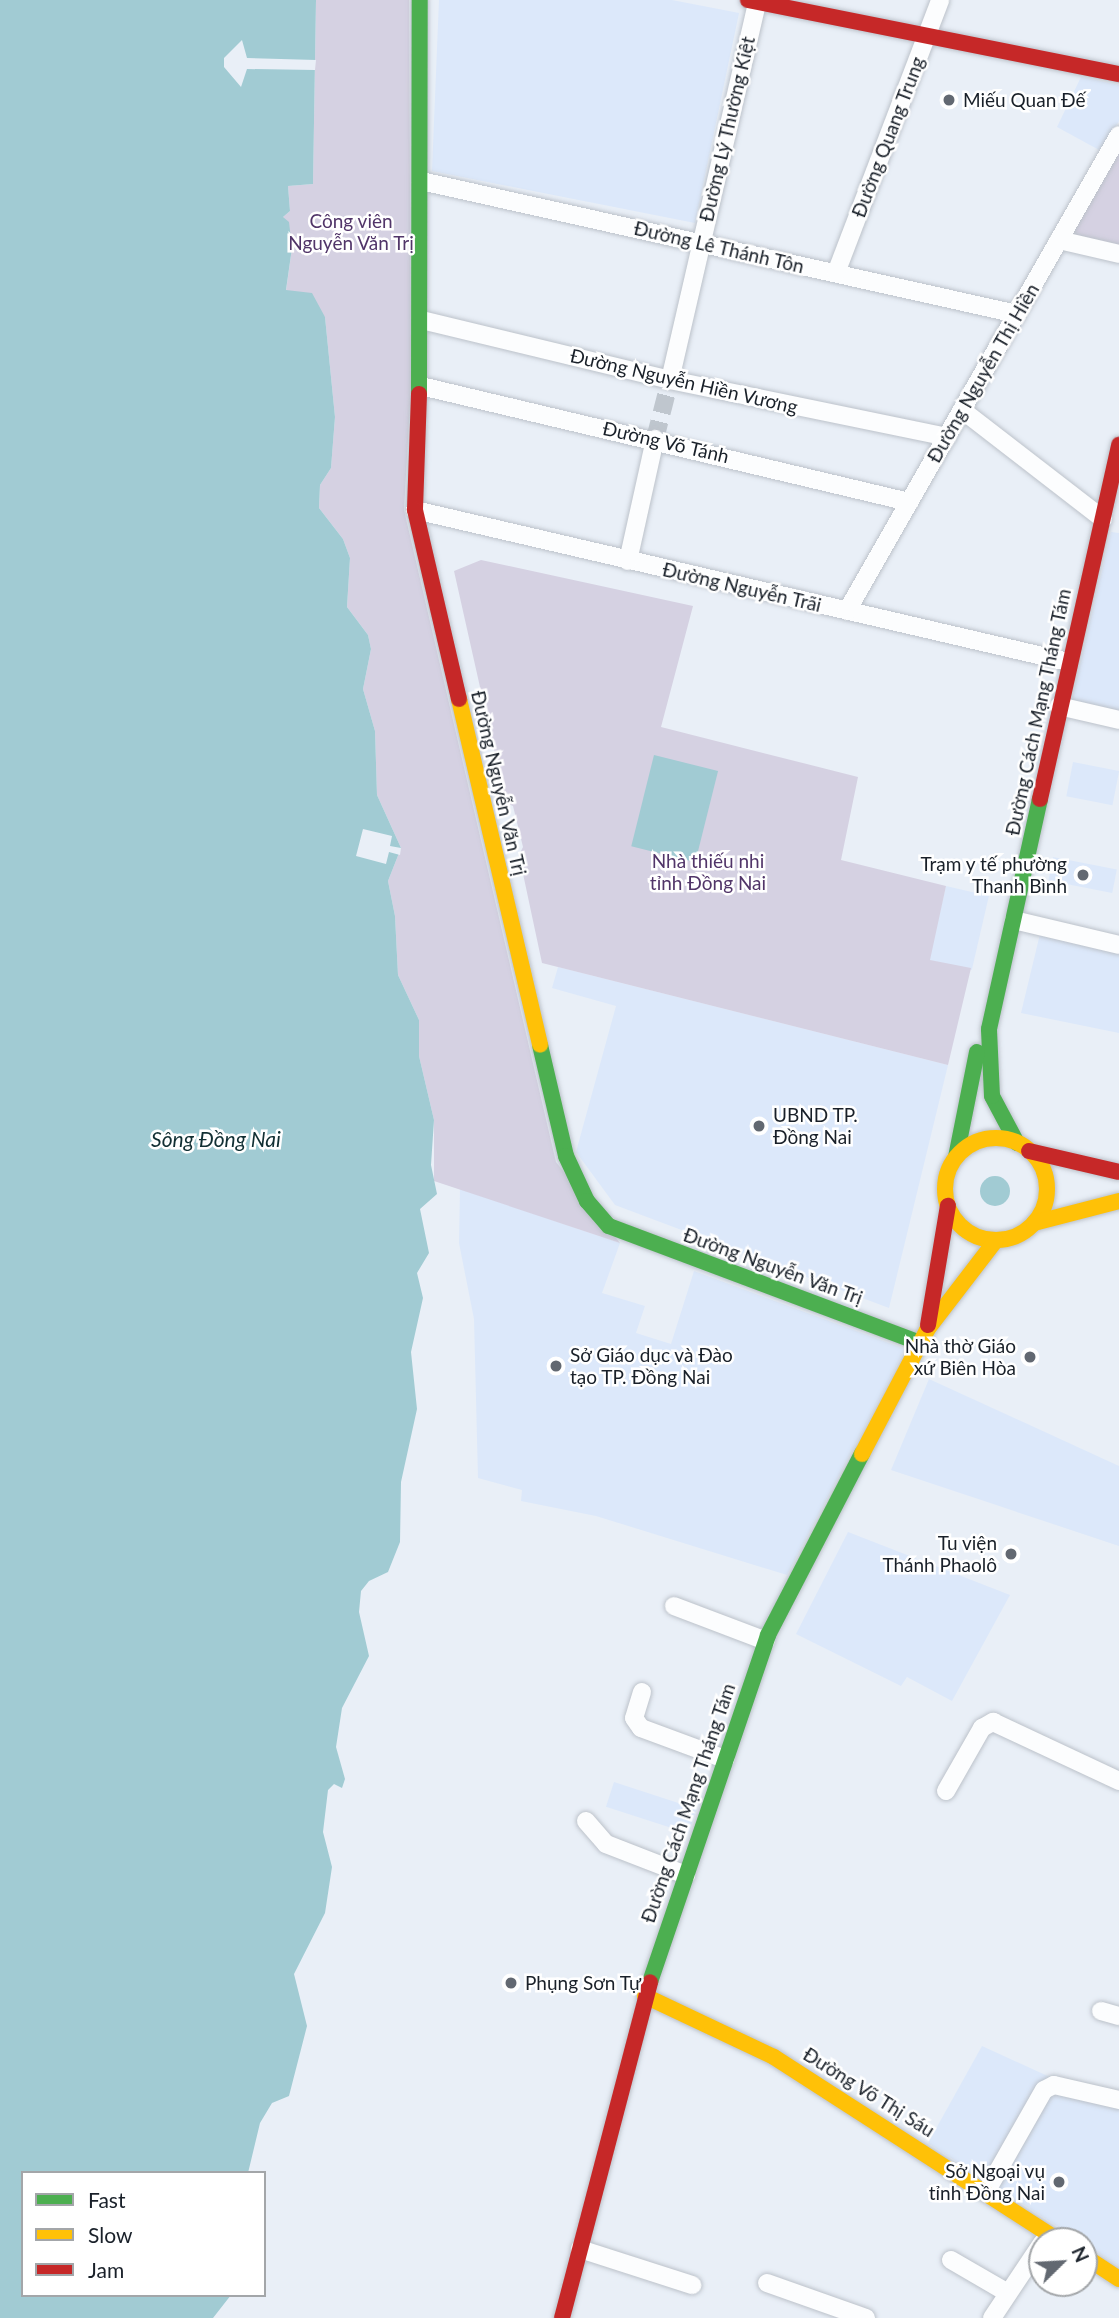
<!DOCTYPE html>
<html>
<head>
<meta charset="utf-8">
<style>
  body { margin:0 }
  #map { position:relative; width:1119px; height:2318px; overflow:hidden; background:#e9eff7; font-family:Lato,sans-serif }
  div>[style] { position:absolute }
  .built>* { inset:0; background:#dce8fa; transform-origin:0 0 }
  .green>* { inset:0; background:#d5d1e2 }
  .water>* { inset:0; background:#a1cbd3; transform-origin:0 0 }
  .round { border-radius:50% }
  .pier>* { inset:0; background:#e9eff7 }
  .street-tunnel>* { height:18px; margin-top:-9px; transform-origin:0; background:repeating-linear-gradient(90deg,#bfc6ce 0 18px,transparent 0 27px) }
  .roads { filter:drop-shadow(0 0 2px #bcc2ca) drop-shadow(0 0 2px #bcc2ca) }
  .street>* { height:18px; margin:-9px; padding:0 9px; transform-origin:9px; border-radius:9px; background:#fcfdfe }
  .fast>* { height:16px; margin:-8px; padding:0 8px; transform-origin:8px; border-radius:8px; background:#4caf50 }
  .slow>* { height:16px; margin:-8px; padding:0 8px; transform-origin:8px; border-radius:8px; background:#ffc107 }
  .slow>.ring { margin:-8px; padding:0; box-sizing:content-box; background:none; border:16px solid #ffc107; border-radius:50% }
  .jam>* { height:16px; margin:-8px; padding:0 8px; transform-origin:8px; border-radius:8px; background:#c62828 }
  .dots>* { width:19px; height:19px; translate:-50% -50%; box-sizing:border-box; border:4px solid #fff; border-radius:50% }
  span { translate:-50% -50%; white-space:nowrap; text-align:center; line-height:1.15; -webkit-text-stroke:5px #fff; paint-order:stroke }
  .poi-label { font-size:19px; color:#192029 }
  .left { translate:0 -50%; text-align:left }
  .right { translate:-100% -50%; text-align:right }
  .street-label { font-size:19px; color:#192029 }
  .park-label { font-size:19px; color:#513569 }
  .water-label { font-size:21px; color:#112f33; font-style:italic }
  .legend { position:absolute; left:21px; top:2171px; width:245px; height:126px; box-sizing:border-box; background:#fff; border:2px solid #a3a6a9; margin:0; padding:9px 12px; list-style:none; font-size:21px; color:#192029 }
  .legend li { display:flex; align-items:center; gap:14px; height:35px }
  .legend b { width:35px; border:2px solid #a3a6a9 }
  .north { position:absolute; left:1028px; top:2227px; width:70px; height:70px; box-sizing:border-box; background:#fff; border:2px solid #a3a6a9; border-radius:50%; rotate:66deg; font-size:19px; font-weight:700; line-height:28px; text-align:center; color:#192029 }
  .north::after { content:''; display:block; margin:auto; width:24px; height:32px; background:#626871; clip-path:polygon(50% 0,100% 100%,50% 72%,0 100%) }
</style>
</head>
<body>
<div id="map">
  <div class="built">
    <div style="clip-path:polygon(439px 0,672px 0,739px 13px,695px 223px,432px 171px)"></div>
    <div style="clip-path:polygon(1081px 77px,1119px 85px,1119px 121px,1101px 151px,1057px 127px)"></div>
    <div style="clip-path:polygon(1111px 532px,1119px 533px,1119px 715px,1071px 704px)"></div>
    <div style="left:1073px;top:762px;width:47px;height:35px;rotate:11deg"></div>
    <div style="left:1053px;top:857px;width:65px;height:24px;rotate:11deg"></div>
    <div style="left:946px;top:886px;width:44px;height:76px;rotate:13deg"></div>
    <div style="clip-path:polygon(1040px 934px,1119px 953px,1119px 1033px,1021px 1013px)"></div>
    <div style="clip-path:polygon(558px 967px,948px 1065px,889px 1308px,615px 1205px,576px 1152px,616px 1006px,552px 988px)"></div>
    <div style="clip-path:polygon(460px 1189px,620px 1243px,602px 1293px,645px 1306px,636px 1333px,671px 1344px,694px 1271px,905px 1349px,787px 1575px,596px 1516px,521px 1501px,522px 1490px,478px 1478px,474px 1319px,459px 1243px)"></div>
    <div style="clip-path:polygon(929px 1379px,1119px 1466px,1119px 1546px,891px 1470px)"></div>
    <div style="clip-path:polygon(848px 1532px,1010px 1595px,952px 1701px,907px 1677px,901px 1686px,796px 1634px)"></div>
    <div style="left:614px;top:1782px;width:87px;height:26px;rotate:18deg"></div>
    <div style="clip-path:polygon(982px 2046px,1052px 2078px,985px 2180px,928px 2143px)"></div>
    <div style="clip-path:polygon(1055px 2091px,1119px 2107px,1119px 2266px,996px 2187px,1043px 2103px)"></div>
  </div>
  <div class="green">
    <div style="clip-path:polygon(316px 0,409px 0,411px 386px,404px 510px,556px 1162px,620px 1243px,434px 1181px,434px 1120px,419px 1056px,419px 1020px,398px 975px,395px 916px,388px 881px,401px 848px,377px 795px,375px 731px,363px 689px,371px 649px,368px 635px,347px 607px,350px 558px,343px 539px,319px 508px,320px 485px,331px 468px,335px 417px,325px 317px,286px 291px,292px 248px,283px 217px,290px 211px,288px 186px,313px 184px)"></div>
    <div style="clip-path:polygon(1119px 148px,1119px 247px,1069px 236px)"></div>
    <div style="clip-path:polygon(481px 560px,693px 606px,661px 727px,858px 777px,841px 860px,946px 886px,930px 960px,971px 968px,948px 1065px,542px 963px,519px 855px,523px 847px,513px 806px,506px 803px,454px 571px)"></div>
  </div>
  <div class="water">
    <div style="clip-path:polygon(0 0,316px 0,313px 184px,288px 186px,290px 211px,283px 217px,289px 222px,292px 248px,286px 290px,312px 293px,325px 317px,335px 417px,331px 468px,320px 485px,319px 508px,343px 539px,350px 558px,347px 607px,368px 635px,371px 649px,363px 689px,375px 731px,377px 795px,401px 848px,388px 881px,395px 916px,398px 975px,419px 1020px,419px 1056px,434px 1120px,431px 1165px,437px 1194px,420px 1209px,429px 1253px,417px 1273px,423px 1298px,411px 1352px,417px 1409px,401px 1482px,400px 1542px,388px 1572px,369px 1581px,361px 1591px,359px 1612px,369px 1656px,342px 1708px,336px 1747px,345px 1779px,342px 1788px,334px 1784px,328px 1790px,323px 1832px,332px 1867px,325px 1913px,294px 1974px,307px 2026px,289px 2096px,272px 2103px,260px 2123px,248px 2173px,23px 2173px,23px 2295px,231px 2295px,213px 2318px,0 2318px)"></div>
    <div style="left:654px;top:755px;width:66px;height:94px;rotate:14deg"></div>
    <div class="round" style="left:980px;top:1176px;width:30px;height:30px"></div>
  </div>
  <div class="pier">
    <div style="clip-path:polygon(242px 40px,247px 58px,316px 60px,315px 70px,247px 69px,241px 87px,224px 67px,224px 58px)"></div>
    <div style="clip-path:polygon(363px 829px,392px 836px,390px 846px,401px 848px,400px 855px,389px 852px,386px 864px,356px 856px)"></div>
  </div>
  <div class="street-tunnel">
    <div style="left:655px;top:439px;width:61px;rotate:-75.7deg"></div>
  </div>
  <div class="roads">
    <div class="street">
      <div style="left:421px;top:181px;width:611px;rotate:12.58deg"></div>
      <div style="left:1059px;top:240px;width:62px;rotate:13.1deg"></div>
      <div style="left:836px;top:273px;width:292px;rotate:-69.1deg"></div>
      <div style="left:422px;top:320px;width:255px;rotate:13.6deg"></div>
      <div style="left:670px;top:380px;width:283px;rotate:11.6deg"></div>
      <div style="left:670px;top:380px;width:388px;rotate:-77deg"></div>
      <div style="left:421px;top:386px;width:502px;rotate:13.37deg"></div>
      <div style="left:962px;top:410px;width:178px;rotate:37.7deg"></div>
      <div style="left:415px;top:510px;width:670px;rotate:13.1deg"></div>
      <div style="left:628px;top:561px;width:125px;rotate:-77.5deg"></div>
      <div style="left:847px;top:611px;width:548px;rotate:-60.26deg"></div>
      <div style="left:1059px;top:706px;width:62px;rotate:13.1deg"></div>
      <div style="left:1014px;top:920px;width:108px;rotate:13.4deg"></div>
      <div style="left:674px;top:1606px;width:98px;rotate:20.8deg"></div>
      <div style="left:642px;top:1692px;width:27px;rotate:107deg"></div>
      <div style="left:634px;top:1718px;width:12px;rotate:55deg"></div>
      <div style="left:641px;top:1728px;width:90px;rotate:20.3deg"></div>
      <div style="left:946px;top:1791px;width:73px;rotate:-60.3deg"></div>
      <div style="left:982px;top:1728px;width:13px;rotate:-29deg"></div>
      <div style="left:993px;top:1722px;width:139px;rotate:25.1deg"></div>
      <div style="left:586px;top:1821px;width:30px;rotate:49deg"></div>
      <div style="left:606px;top:1844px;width:86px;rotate:21.2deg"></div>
      <div style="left:1101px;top:2011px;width:19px;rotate:16deg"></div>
      <div style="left:986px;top:2192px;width:117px;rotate:-60.4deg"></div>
      <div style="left:1044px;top:2090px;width:11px;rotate:-27deg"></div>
      <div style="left:1054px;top:2085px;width:67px;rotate:13deg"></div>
      <div style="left:580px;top:2249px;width:118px;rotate:17.8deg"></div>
      <div style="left:951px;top:2260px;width:66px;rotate:30.1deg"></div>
      <div style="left:767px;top:2283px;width:105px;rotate:19.5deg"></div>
      <div style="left:992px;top:2318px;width:90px;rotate:-56.3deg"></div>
    </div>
    <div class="fast">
      <div style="left:419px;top:394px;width:394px;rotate:-89.9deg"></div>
      <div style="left:540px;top:1045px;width:114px;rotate:76.8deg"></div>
      <div style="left:566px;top:1156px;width:50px;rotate:65deg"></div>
      <div style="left:587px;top:1201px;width:33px;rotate:49deg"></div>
      <div style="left:609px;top:1226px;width:333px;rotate:20.6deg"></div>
      <div style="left:1017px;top:1143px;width:53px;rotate:-118deg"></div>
      <div style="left:992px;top:1096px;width:67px;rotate:-92.6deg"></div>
      <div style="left:989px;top:1029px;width:236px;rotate:-77.5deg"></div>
      <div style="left:956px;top:1157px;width:107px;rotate:-78.7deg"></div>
      <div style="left:650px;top:1982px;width:367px;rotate:-71.2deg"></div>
      <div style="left:768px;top:1635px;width:204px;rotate:-62.6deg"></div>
    </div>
    <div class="slow">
      <div style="left:459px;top:699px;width:355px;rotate:76.8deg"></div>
      <div class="ring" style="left:945px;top:1138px;width:86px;height:86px"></div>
      <div style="left:1034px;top:1223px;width:88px;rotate:-14.5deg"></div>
      <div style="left:862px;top:1454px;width:140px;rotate:-62.3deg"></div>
      <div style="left:927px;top:1330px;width:113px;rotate:-52.5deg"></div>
      <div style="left:645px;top:1996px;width:143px;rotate:25.3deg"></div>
      <div style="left:774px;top:2057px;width:340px;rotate:32.8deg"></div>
      <div style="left:1084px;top:2256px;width:42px;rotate:33.3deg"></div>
    </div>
    <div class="jam">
      <div style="left:748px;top:0;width:378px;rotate:11.3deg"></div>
      <div style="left:419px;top:394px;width:116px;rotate:92deg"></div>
      <div style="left:415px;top:510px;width:194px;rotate:76.9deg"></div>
      <div style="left:1040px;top:799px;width:363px;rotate:-77.4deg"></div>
      <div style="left:1029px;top:1151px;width:92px;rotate:13.1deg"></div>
      <div style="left:928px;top:1325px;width:121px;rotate:-80.5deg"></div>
      <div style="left:562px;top:2318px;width:347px;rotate:-75.3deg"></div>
    </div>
  </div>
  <div class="dots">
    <div style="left:949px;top:100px;background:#626871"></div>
    <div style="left:1083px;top:875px;background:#626871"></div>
    <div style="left:759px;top:1126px;background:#626871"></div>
    <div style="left:1030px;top:1357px;background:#626871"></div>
    <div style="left:556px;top:1366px;background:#626871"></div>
    <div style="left:1011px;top:1554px;background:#626871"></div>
    <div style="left:511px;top:1983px;background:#626871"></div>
    <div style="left:1059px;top:2182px;background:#626871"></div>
  </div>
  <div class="poi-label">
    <span class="left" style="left:963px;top:100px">Miếu Quan Đế</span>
    <span class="right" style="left:1067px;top:875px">Trạm y tế phường<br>Thanh Bình</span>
    <span class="left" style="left:773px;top:1126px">UBND TP.<br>Đồng Nai</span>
    <span class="right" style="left:1016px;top:1357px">Nhà thờ Giáo<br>xứ Biên Hòa</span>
    <span class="left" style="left:570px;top:1366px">Sở Giáo dục và Đào<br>tạo TP. Đồng Nai</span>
    <span class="right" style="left:997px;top:1554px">Tu viện<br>Thánh Phaolô</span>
    <span class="left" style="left:525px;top:1983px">Phụng Sơn Tự</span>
    <span class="right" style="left:1045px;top:2182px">Sở Ngoại vụ<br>tỉnh Đồng Nai</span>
  </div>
  <div class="street-label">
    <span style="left:727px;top:129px;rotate:-77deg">Đường Lý Thường Kiệt</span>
    <span style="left:888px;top:137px;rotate:-69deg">Đường Quang Trung</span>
    <span style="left:719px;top:247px;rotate:13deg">Đường Lê Thánh Tôn</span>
    <span style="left:983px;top:373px;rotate:-60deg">Đường Nguyễn Thị Hiền</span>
    <span style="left:684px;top:381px;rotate:13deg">Đường Nguyễn Hiền Vương</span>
    <span style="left:666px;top:442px;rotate:13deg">Đường Võ Tánh</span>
    <span style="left:742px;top:587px;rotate:13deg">Đường Nguyễn Trãi</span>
    <span style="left:1038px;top:712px;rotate:-78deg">Đường Cách Mạng Tháng Tám</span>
    <span style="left:499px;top:783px;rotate:77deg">Đường Nguyễn Văn Trị</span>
    <span style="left:773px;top:1266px;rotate:20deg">Đường Nguyễn Văn Trị</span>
    <span style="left:688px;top:1803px;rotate:-71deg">Đường Cách Mạng Tháng Tám</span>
    <span style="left:869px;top:2092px;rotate:32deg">Đường Võ Thị Sáu</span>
  </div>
  <div class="park-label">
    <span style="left:351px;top:232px">Công viên<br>Nguyễn Văn Trị</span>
    <span style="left:708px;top:872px">Nhà thiếu nhi<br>tỉnh Đồng Nai</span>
  </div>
  <div class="water-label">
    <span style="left:216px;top:1139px">Sông Đồng Nai</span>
  </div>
  <ul class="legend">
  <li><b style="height:9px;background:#4caf50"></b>Fast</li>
  <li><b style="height:9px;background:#ffc107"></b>Slow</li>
  <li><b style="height:9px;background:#c62828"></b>Jam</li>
  </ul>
  <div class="north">N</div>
</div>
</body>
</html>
